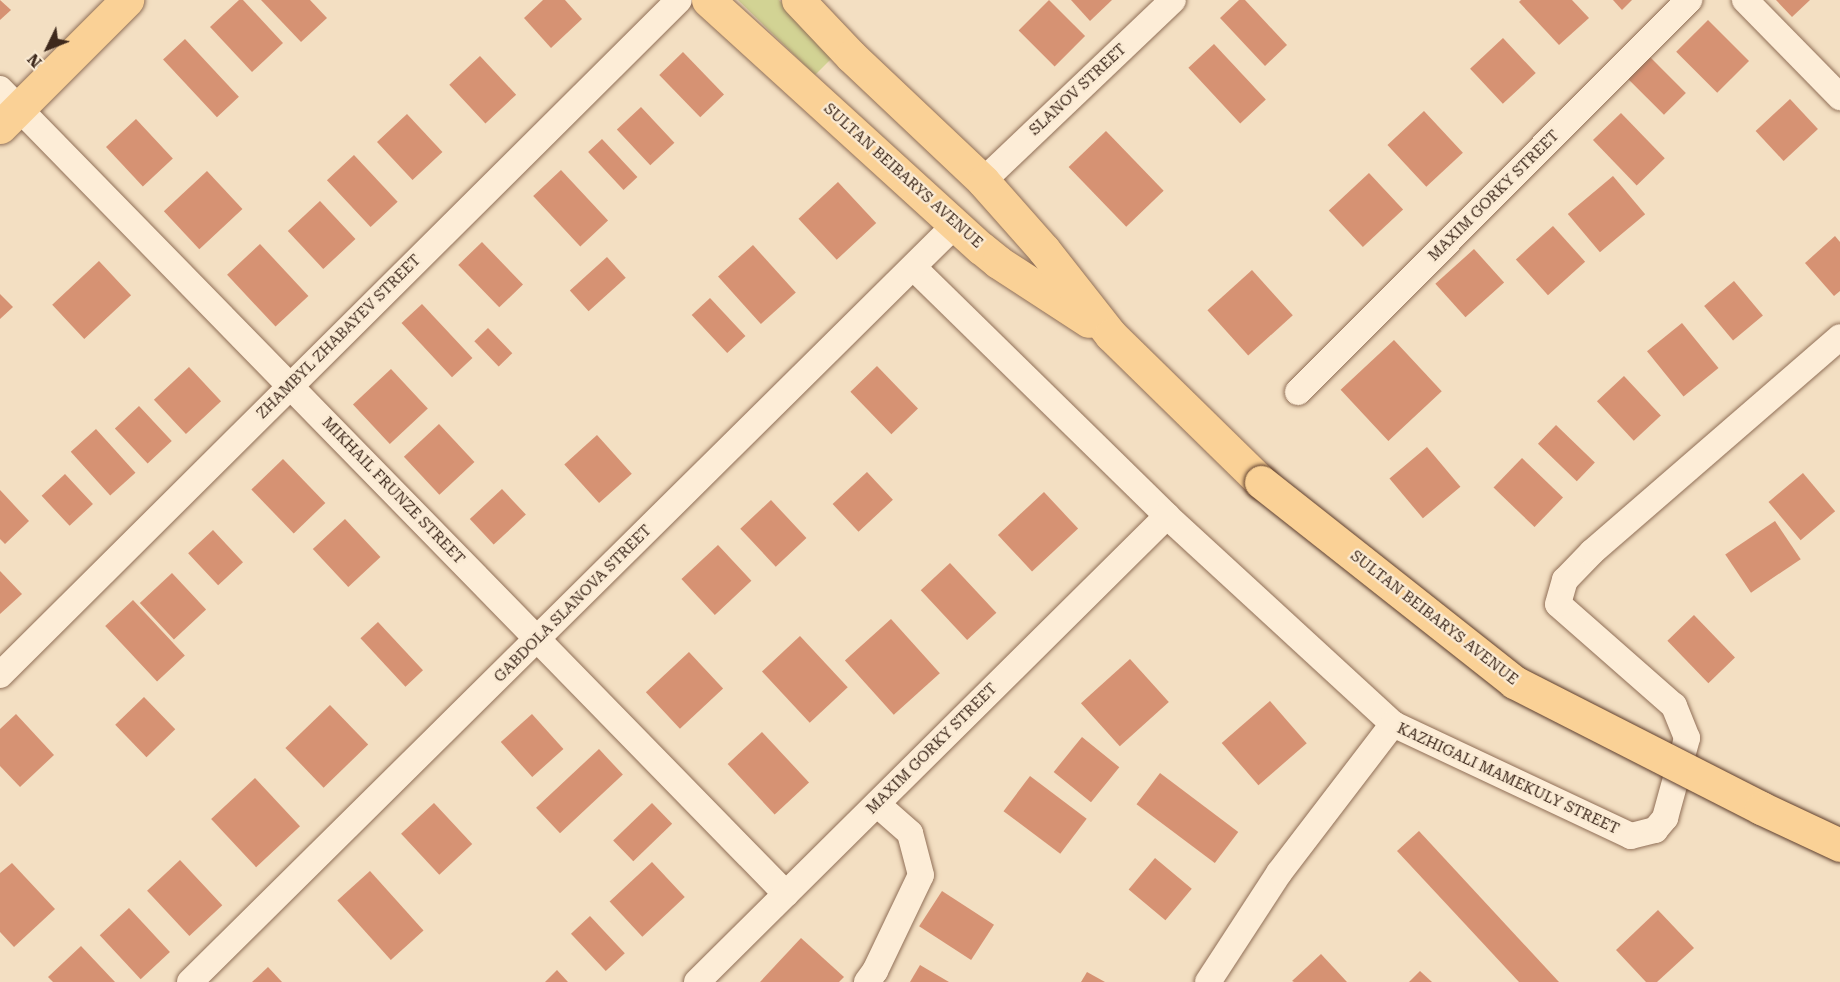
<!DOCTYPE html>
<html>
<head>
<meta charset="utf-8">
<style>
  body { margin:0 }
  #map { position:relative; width:1840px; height:982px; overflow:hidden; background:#f3dfc2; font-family:"Roboto Serif",serif }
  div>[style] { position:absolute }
  .green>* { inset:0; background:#d2d394 }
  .building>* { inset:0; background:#d69273; transform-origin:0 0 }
  .roads { filter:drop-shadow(0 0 2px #906f57) drop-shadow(0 0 2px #906f57) }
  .minor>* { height:26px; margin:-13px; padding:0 13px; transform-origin:13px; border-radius:13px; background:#fdedd7 }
  .primary>* { height:33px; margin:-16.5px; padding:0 16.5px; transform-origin:16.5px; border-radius:16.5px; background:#fad196 }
  .bridges { filter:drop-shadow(0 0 2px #5d3d2b) drop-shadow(0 0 2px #5d3d2b) }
  .primary-bridge>* { height:33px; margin:-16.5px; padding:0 16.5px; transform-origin:16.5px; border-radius:16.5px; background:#fad196 }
  span { translate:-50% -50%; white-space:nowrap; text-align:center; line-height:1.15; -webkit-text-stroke:4.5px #faead3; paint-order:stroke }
  .street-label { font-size:15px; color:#3e291c }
  .north { position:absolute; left:18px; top:18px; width:60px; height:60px; -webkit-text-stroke:4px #faead3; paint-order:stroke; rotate:227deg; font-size:16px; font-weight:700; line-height:24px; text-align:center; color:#3e291c }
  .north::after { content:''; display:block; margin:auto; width:21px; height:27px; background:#3e291c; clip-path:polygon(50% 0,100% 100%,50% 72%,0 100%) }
</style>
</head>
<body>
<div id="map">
  <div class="green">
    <div style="clip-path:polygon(738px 0,779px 0,835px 55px,815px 75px)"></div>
  </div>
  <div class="building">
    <div style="clip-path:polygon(0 0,11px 10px,0 20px)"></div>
    <div style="clip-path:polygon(239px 0,243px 0,283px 43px,252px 72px,210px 27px)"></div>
    <div style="clip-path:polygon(261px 0,310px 0,327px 18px,301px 42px)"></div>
    <div style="clip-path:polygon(543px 0,565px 0,582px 19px,551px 48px,524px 18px)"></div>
    <div style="left:1049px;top:0;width:51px;height:43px;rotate:45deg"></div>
    <div style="clip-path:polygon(1071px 0,1112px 0,1090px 21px)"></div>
    <div style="clip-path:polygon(1239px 0,1245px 0,1287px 45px,1265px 66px,1220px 18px)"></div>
    <div style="clip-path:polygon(1521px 0,1572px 0,1589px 18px,1559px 45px,1519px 2px)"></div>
    <div style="clip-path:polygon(1613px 0,1632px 0,1622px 10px)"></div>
    <div style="clip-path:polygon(1776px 0,1810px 0,1792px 17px)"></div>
    <div style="left:1708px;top:20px;width:58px;height:45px;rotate:45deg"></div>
    <div style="left:1503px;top:38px;width:48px;height:45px;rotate:47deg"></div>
    <div style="left:185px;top:39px;width:79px;height:30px;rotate:47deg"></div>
    <div style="left:1214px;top:44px;width:76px;height:35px;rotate:47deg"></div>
    <div style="left:683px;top:52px;width:59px;height:33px;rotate:46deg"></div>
    <div style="left:1647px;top:54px;width:55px;height:31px;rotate:45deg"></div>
    <div style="left:480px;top:56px;width:53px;height:42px;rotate:47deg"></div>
    <div style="left:1790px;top:99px;width:41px;height:47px;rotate:47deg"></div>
    <div style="left:641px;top:107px;width:49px;height:33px;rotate:47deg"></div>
    <div style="left:1424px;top:111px;width:57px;height:50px;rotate:47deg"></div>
    <div style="left:1621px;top:113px;width:63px;height:39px;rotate:46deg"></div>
    <div style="left:407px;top:114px;width:52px;height:41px;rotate:47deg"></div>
    <div style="left:136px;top:119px;width:54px;height:41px;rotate:47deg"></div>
    <div style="left:1106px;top:131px;width:83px;height:52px;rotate:46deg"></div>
    <div style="left:602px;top:139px;width:52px;height:19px;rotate:47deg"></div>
    <div style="left:354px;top:155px;width:64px;height:37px;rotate:47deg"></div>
    <div style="left:561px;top:170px;width:69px;height:38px;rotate:47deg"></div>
    <div style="left:207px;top:171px;width:52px;height:59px;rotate:47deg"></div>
    <div style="left:1369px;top:173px;width:50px;height:55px;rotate:47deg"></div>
    <div style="left:1613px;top:176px;width:50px;height:59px;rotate:50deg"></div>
    <div style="left:838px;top:182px;width:56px;height:54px;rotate:47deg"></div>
    <div style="left:320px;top:201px;width:52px;height:44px;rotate:47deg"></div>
    <div style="left:1553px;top:226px;width:48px;height:50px;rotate:48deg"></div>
    <div style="clip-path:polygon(1835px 236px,1840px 242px,1840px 291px,1834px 296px,1805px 263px)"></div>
    <div style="left:482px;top:242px;width:59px;height:33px;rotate:46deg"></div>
    <div style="left:260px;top:244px;width:71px;height:45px;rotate:47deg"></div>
    <div style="left:753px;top:245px;width:64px;height:47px;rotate:48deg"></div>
    <div style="left:1474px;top:249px;width:45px;height:52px;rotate:48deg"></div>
    <div style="left:607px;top:257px;width:28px;height:50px;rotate:48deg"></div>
    <div style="left:99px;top:261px;width:47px;height:64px;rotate:47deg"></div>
    <div style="left:1252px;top:270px;width:61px;height:60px;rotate:48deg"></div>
    <div style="left:1734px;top:281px;width:45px;height:39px;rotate:50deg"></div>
    <div style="clip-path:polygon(0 294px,13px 307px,0 319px)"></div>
    <div style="left:710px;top:298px;width:52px;height:25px;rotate:47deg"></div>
    <div style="left:422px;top:304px;width:74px;height:28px;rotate:47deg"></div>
    <div style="left:1682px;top:323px;width:58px;height:45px;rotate:51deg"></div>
    <div style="left:488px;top:328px;width:35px;height:19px;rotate:46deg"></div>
    <div style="left:1394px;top:340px;width:70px;height:73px;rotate:47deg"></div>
    <div style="left:877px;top:366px;width:59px;height:37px;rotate:46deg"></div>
    <div style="left:189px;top:367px;width:47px;height:48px;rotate:47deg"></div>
    <div style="left:391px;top:369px;width:54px;height:52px;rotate:47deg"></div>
    <div style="left:1624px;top:376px;width:54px;height:37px;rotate:47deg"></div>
    <div style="left:139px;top:406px;width:48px;height:33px;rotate:47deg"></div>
    <div style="left:439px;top:424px;width:52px;height:48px;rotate:47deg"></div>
    <div style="left:1556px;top:425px;width:54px;height:26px;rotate:44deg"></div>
    <div style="left:96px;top:429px;width:59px;height:34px;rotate:48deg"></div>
    <div style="left:597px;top:435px;width:52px;height:44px;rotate:48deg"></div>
    <div style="left:1427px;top:447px;width:52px;height:49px;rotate:50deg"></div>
    <div style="left:1522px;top:458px;width:57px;height:41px;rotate:44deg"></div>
    <div style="left:283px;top:459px;width:61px;height:44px;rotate:46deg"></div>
    <div style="left:867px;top:472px;width:38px;height:47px;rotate:47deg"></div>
    <div style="left:1803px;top:473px;width:50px;height:45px;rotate:50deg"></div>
    <div style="left:65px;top:474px;width:41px;height:32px;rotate:47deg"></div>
    <div style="left:502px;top:489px;width:35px;height:44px;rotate:47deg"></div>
    <div style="clip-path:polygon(0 490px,29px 521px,5px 544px,0 539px)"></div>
    <div style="left:1044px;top:492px;width:50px;height:63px;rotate:47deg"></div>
    <div style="left:771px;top:500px;width:52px;height:42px;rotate:47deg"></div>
    <div style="left:345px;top:519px;width:52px;height:44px;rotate:47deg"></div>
    <div style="left:1775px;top:521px;width:46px;height:60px;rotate:56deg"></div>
    <div style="left:213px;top:530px;width:44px;height:34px;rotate:47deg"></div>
    <div style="left:718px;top:545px;width:49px;height:50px;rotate:47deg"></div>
    <div style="left:950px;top:563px;width:68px;height:40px;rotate:47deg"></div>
    <div style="clip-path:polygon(0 571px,22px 594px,0 614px)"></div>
    <div style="left:172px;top:573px;width:50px;height:44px;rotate:47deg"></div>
    <div style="left:133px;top:600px;width:76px;height:38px;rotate:47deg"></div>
    <div style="left:1694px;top:615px;width:59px;height:37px;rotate:46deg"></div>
    <div style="left:891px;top:619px;width:73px;height:62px;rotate:48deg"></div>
    <div style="left:378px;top:622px;width:66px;height:24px;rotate:47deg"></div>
    <div style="left:800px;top:636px;width:70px;height:52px;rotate:47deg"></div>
    <div style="left:689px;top:652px;width:50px;height:59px;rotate:47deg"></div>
    <div style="left:1130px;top:659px;width:58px;height:66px;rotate:48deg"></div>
    <div style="left:144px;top:697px;width:45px;height:40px;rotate:46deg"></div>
    <div style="left:1270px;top:701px;width:56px;height:64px;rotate:49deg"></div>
    <div style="left:330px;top:705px;width:55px;height:62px;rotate:46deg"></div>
    <div style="clip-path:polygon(16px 714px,54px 755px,20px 787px,0 766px,0 729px)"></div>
    <div style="left:532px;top:714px;width:47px;height:42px;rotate:48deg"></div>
    <div style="left:762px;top:732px;width:69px;height:47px;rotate:47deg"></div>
    <div style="left:1082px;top:737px;width:48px;height:45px;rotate:39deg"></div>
    <div style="left:599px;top:749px;width:35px;height:86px;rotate:47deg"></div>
    <div style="left:1160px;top:773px;width:98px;height:39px;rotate:37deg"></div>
    <div style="left:1030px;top:776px;width:71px;height:44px;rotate:37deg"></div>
    <div style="left:255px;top:778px;width:66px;height:60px;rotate:47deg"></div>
    <div style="left:434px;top:803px;width:56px;height:45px;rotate:47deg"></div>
    <div style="left:652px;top:803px;width:29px;height:54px;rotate:46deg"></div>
    <div style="clip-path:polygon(1419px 831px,1559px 982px,1519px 982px,1397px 851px)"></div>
    <div style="left:1155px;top:858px;width:48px;height:41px;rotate:40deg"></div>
    <div style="left:180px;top:860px;width:62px;height:45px;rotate:47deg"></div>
    <div style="left:652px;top:862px;width:48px;height:58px;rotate:47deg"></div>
    <div style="clip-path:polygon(12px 863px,55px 909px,14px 947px,0 932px,0 873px)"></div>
    <div style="left:370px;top:871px;width:80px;height:44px;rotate:48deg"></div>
    <div style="left:942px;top:891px;width:62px;height:42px;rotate:33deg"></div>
    <div style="left:129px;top:908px;width:60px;height:40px;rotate:47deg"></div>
    <div style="clip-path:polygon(1658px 910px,1694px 948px,1657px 982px,1646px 982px,1616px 950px)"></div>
    <div style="left:590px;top:916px;width:51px;height:26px;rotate:47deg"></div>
    <div style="clip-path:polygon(801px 938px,844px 977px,839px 982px,760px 982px)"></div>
    <div style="clip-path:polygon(81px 946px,115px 982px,53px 982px,48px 977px)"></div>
    <div style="clip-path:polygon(1321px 954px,1347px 982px,1294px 982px,1292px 981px)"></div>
    <div style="clip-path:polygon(920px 965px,949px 982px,910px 982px)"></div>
    <div style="clip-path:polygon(268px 967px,282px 982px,252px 982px)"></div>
    <div style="clip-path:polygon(557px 970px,568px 982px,545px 982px)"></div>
    <div style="clip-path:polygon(1420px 971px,1432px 982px,1409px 982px)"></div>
    <div style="clip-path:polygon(1087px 972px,1105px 982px,1081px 982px)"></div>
  </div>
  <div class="roads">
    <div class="minor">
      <div style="left:1745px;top:0;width:136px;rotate:45.6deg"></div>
      <div style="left:0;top:89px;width:1125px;rotate:45.68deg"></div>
      <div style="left:983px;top:181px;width:262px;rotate:-43.6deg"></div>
      <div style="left:914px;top:268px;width:354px;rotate:44.4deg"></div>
      <div style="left:1167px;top:516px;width:307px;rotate:42.6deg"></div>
      <div style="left:1298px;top:392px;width:554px;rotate:-45.07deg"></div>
      <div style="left:0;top:675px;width:957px;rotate:-44.83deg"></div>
      <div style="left:190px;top:982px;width:1076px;rotate:-44.7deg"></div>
      <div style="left:697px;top:982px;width:662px;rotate:-44.76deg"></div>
      <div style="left:867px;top:982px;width:14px;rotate:-54deg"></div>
      <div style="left:875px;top:971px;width:106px;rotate:-64.4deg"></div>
      <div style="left:921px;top:875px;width:43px;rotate:-104.7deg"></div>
      <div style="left:910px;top:833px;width:44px;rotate:-138.7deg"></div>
      <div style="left:1208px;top:982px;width:130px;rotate:-56.9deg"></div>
      <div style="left:1279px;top:873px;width:188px;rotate:-52.6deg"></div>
      <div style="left:1393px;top:724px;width:263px;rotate:25.2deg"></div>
      <div style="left:1631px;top:836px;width:25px;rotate:-14deg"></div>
      <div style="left:1655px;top:830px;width:16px;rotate:-50deg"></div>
      <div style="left:1665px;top:818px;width:83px;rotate:-74.6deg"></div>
      <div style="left:1687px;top:738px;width:35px;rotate:-112deg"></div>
      <div style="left:1674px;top:706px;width:154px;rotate:-138.7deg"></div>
      <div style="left:1558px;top:604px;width:25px;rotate:-74deg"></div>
      <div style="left:1565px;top:580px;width:39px;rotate:-46deg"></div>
      <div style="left:1592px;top:552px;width:328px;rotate:-40.9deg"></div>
    </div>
    <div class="primary">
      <div style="left:708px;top:0;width:369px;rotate:42.3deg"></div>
      <div style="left:981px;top:248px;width:22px;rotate:39deg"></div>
      <div style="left:998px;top:262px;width:108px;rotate:33deg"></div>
      <div style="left:798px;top:0;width:77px;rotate:46.6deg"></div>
      <div style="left:851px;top:56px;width:182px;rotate:43.4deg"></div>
      <div style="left:983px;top:181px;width:92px;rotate:48.5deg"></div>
      <div style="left:1044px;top:250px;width:108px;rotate:51.8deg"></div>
      <div style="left:1111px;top:335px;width:210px;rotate:44.4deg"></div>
      <div style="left:0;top:127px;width:180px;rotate:-45deg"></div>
    </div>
  </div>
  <div class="bridges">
    <div class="primary-bridge">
      <div style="left:1261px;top:482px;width:323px;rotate:38.3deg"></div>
      <div style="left:1514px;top:682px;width:277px;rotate:27deg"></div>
      <div style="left:1761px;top:808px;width:87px;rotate:25.1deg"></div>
    </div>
  </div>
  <div class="street-label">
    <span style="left:1078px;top:90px;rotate:-43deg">SLANOV STREET</span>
    <span style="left:903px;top:176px;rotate:42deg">SULTAN BEIBARYS AVENUE</span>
    <span style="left:1494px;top:196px;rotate:-45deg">MAXIM GORKY STREET</span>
    <span style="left:339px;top:337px;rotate:-45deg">ZHAMBYL ZHABAYEV STREET</span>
    <span style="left:393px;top:491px;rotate:46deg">MIKHAIL FRUNZE STREET</span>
    <span style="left:573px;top:604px;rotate:-45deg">GABDOLA SLANOVA STREET</span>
    <span style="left:1434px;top:618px;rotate:38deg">SULTAN BEIBARYS AVENUE</span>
    <span style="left:932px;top:749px;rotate:-45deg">MAXIM GORKY STREET</span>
    <span style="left:1508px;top:779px;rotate:25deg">KAZHIGALI MAMEKULY STREET</span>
  </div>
  <div class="north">N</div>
</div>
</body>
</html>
